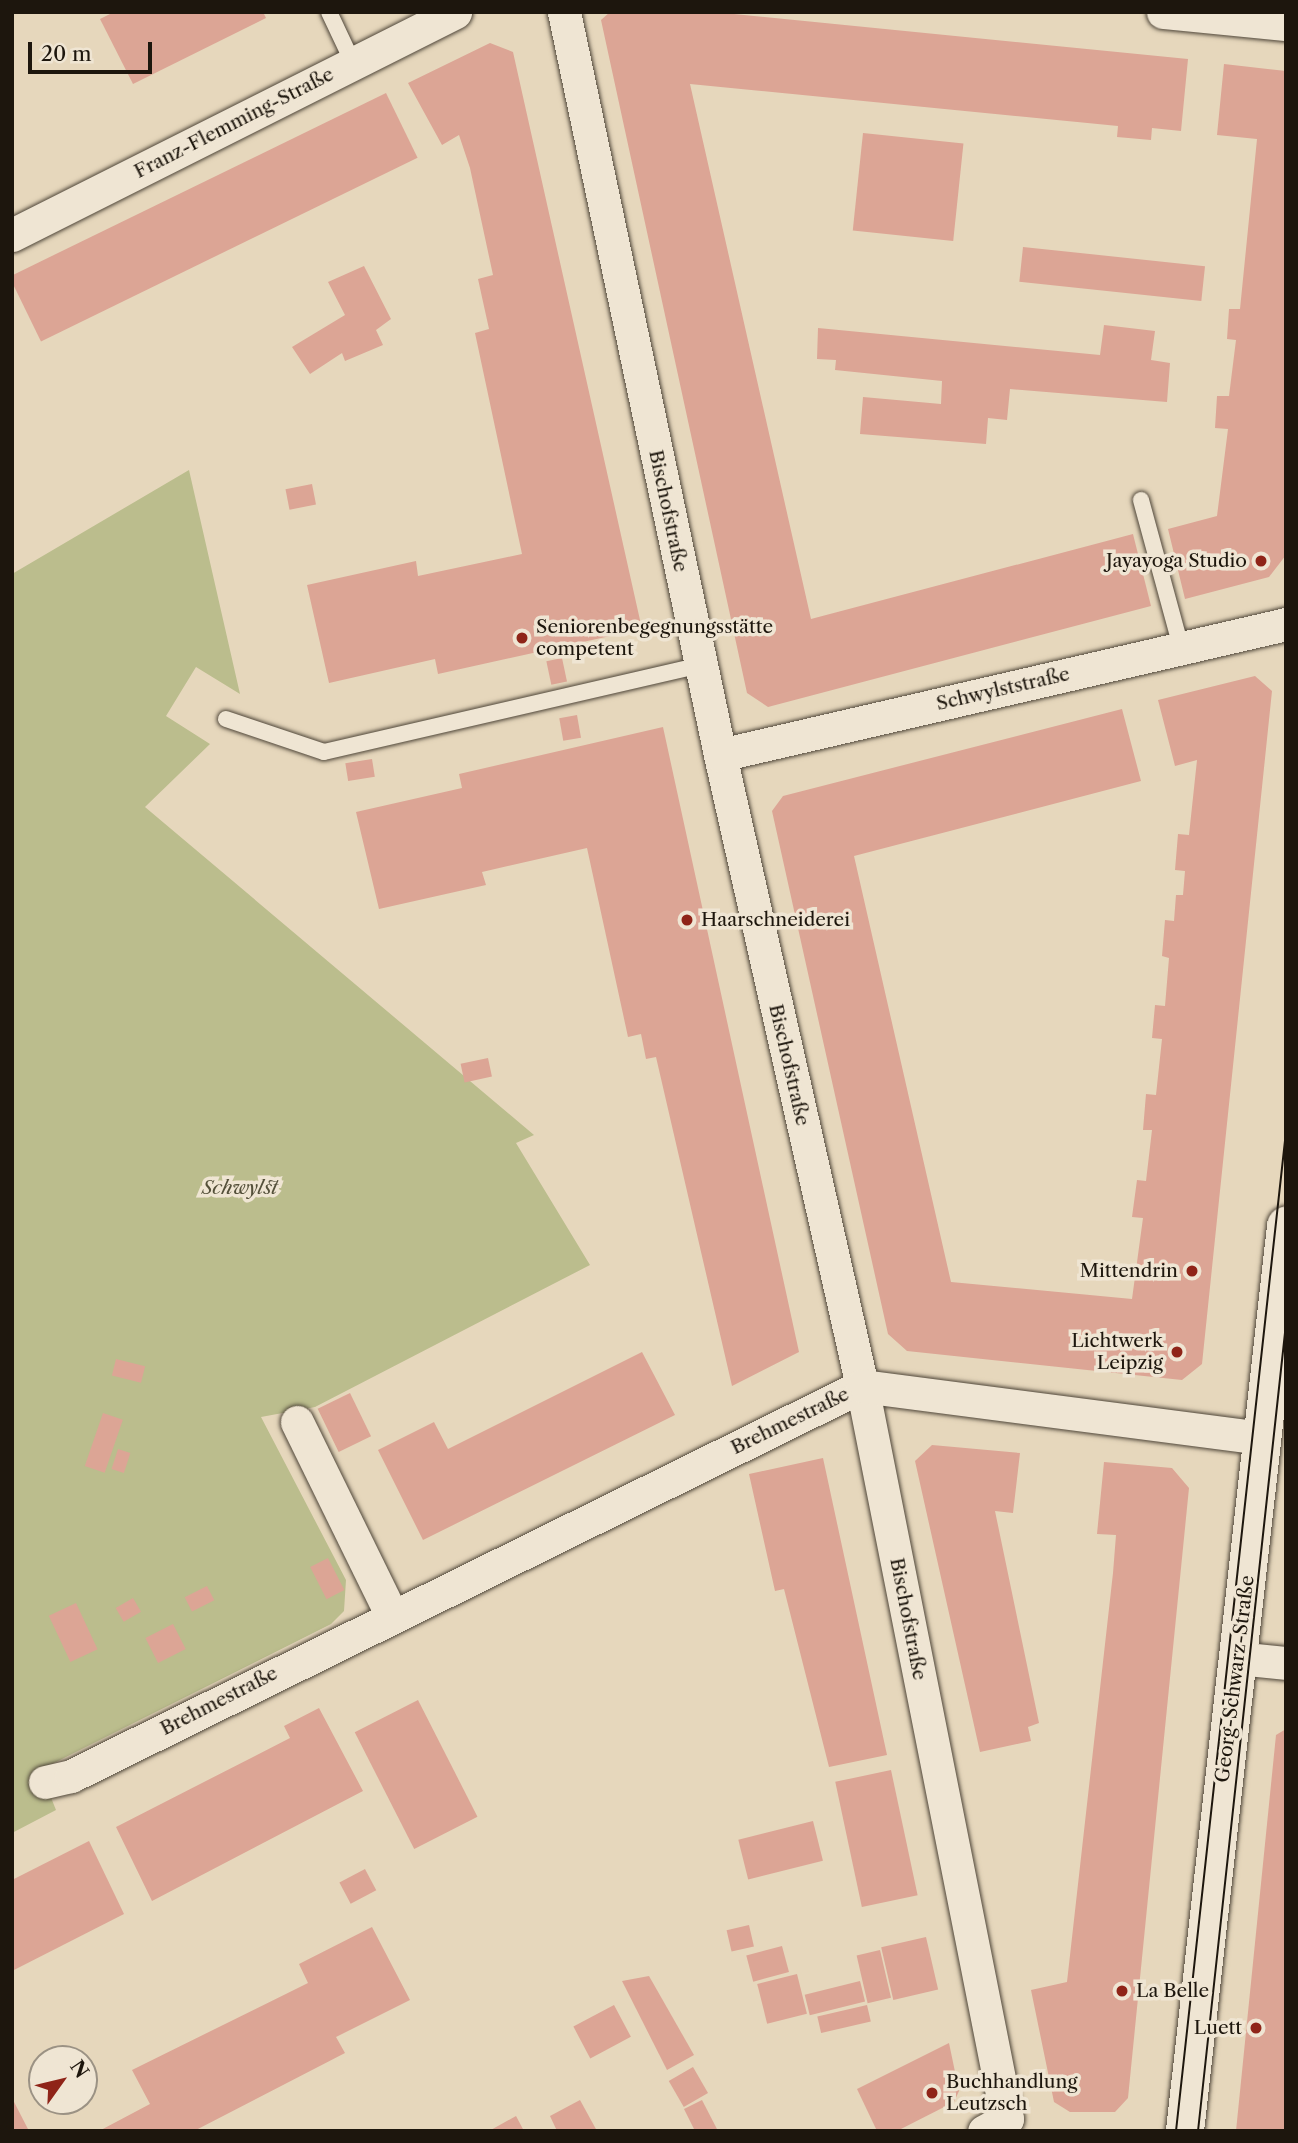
<!DOCTYPE html>
<html>
<head>
<meta charset="utf-8">
<style>
  body { margin:0 }
  #map { position:relative; width:1298px; height:2143px; overflow:hidden; background:#e6d7bc; font-family:"Libre Caslon Text",serif }
  div>[style] { position:absolute }
  .green>* { inset:0; background:#bbbd8d }
  .building>* { inset:0; background:#dca595; transform-origin:0 0 }
  .roads { filter:drop-shadow(0 0 2px #4f4639) drop-shadow(0 0 2px #4f4639) }
  .lane>* { height:16px; margin:-8px; padding:0 8px; transform-origin:8px; border-radius:8px; background:#efe5d3 }
  .street>* { height:33px; margin:-16.5px; padding:0 16.5px; transform-origin:16.5px; border-radius:16.5px; background:#efe5d3 }
  .secondary>* { height:38px; margin:-19px; padding:0 19px; transform-origin:19px; border-radius:19px; background:#efe5d3 }
  .tram>* { height:2px; margin:-1px; padding:0 1px; transform-origin:1px; border-radius:1px; background:#1d160d }
  .dots>* { width:19px; height:19px; translate:-50% -50%; box-sizing:border-box; border:4px solid #efe5d3; border-radius:50% }
  span { translate:-50% -50%; white-space:nowrap; text-align:center; line-height:1.15; -webkit-text-stroke:7px #efe5d3; paint-order:stroke }
  .street-label { font-size:19px; color:#1d160d }
  .poi-label { font-size:19px; color:#1d160d }
  .right { translate:-100% -50%; text-align:right }
  .left { translate:0 -50%; text-align:left }
  .park-label { font-size:19px; color:#54503a; font-style:italic }
  .frame { position:absolute; inset:0; border:14px solid #1d160d; pointer-events:none }
  .north { position:absolute; left:28px; top:2045px; width:70px; height:70px; box-sizing:border-box; background:#efe5d3; border:2px solid #9b9284; border-radius:50%; rotate:56deg; font-size:19px; font-weight:700; line-height:28px; text-align:center; color:#1d160d }
  .north::after { content:''; display:block; margin:auto; width:24px; height:32px; background:#8f2418; clip-path:polygon(50% 0,100% 100%,50% 72%,0 100%) }
  .scale { position:absolute; left:28px; top:42px; width:124px; height:32px; box-sizing:border-box; border:4px solid #1d160d; border-top:0; padding-left:9px; font-size:21px; line-height:24px; white-space:nowrap; color:#1d160d; -webkit-text-stroke:5px #efe5d3; paint-order:stroke }
</style>
</head>
<body>
<div id="map">
  <div class="green">
    <div style="clip-path:polygon(189px 470px,240px 694px,196px 667px,166px 716px,210px 744px,145px 807px,534px 1135px,516px 1143px,590px 1265px,315px 1407px,261px 1417px,346px 1580px,344px 1611px,331px 1624px,40px 1770px,56px 1810px,12px 1833px,12px 574px)"></div>
  </div>
  <div class="building">
    <div style="clip-path:polygon(114px 12px,263px 12px,266px 18px,133px 84px,100px 19px)"></div>
    <div style="clip-path:polygon(610px 12px,714px 12px,1188px 59px,1181px 131px,1152px 128px,1151px 140px,1117px 137px,1118px 126px,690px 84px,811px 619px,1133px 534px,1151px 606px,768px 707px,747px 693px,601px 20px)"></div>
    <div style="clip-path:polygon(490px 43px,513px 52px,642px 629px,438px 674px,435px 659px,329px 683px,307px 585px,416px 561px,418px 576px,522px 554px,475px 333px,489px 329px,478px 279px,493px 275px,470px 168px,459px 135px,442px 145px,408px 83px)"></div>
    <div style="clip-path:polygon(1224px 64px,1286px 71px,1286px 555px,1269px 577px,1185px 599px,1168px 529px,1217px 516px,1228px 429px,1215px 428px,1217px 396px,1229px 396px,1236px 340px,1227px 339px,1229px 309px,1240px 309px,1257px 139px,1217px 135px)"></div>
    <div style="left:386px;top:93px;width:72px;height:419px;rotate:64deg"></div>
    <div style="left:863px;top:133px;width:101px;height:98px;rotate:6deg"></div>
    <div style="left:1023px;top:247px;width:183px;height:35px;rotate:6deg"></div>
    <div style="clip-path:polygon(364px 266px,391px 319px,376px 330px,383px 345px,345px 361px,342px 353px,310px 374px,292px 347px,345px 315px,328px 282px)"></div>
    <div style="clip-path:polygon(1104px 325px,1155px 331px,1151px 360px,1170px 363px,1167px 402px,1010px 389px,1007px 420px,988px 418px,986px 444px,860px 434px,863px 397px,941px 404px,942px 381px,835px 370px,836px 360px,817px 359px,818px 328px,1100px 355px)"></div>
    <div style="left:312px;top:484px;width:21px;height:27px;rotate:79deg"></div>
    <div style="left:562px;top:658px;width:24px;height:16px;rotate:78deg"></div>
    <div style="clip-path:polygon(1255px 676px,1272px 691px,1202px 1364px,1182px 1380px,907px 1351px,888px 1334px,772px 811px,783px 796px,1122px 709px,1141px 781px,854px 856px,951px 1282px,1132px 1299px,1143px 1218px,1132px 1217px,1137px 1180px,1146px 1181px,1152px 1130px,1143px 1130px,1146px 1094px,1156px 1095px,1162px 1039px,1152px 1038px,1155px 1005px,1165px 1006px,1169px 958px,1162px 956px,1165px 920px,1174px 921px,1176px 895px,1183px 895px,1185px 871px,1175px 870px,1178px 834px,1189px 835px,1197px 760px,1175px 766px,1158px 700px)"></div>
    <div style="left:577px;top:715px;width:23px;height:18px;rotate:80deg"></div>
    <div style="clip-path:polygon(663px 727px,799px 1352px,732px 1386px,656px 1057px,646px 1059px,641px 1034px,628px 1037px,587px 848px,482px 872px,486px 885px,379px 909px,356px 812px,462px 788px,459px 774px)"></div>
    <div style="left:372px;top:759px;width:18px;height:27px;rotate:81deg"></div>
    <div style="left:488px;top:1058px;width:19px;height:28px;rotate:78deg"></div>
    <div style="clip-path:polygon(642px 1352px,675px 1415px,423px 1540px,378px 1450px,434px 1422px,448px 1449px)"></div>
    <div style="left:116px;top:1359px;width:30px;height:17px;rotate:14deg"></div>
    <div style="left:350px;top:1393px;width:48px;height:36px;rotate:64deg"></div>
    <div style="left:103px;top:1413px;width:21px;height:56px;rotate:19deg"></div>
    <div style="clip-path:polygon(932px 1445px,1020px 1453px,1013px 1513px,995px 1511px,1039px 1723px,1028px 1727px,1031px 1741px,980px 1752px,915px 1461px)"></div>
    <div style="left:118px;top:1449px;width:13px;height:21px;rotate:18deg"></div>
    <div style="clip-path:polygon(823px 1458px,887px 1755px,829px 1767px,784px 1589px,775px 1591px,749px 1474px)"></div>
    <div style="clip-path:polygon(1104px 1462px,1172px 1468px,1189px 1488px,1128px 2098px,1115px 2112px,1070px 2112px,1054px 2102px,1031px 1990px,1067px 1982px,1113px 1573px,1116px 1535px,1097px 1534px)"></div>
    <div style="left:328px;top:1558px;width:36px;height:20px;rotate:63deg"></div>
    <div style="left:207px;top:1586px;width:16px;height:25px;rotate:63deg"></div>
    <div style="left:133px;top:1598px;width:16px;height:20px;rotate:60deg"></div>
    <div style="left:76px;top:1603px;width:51px;height:30px;rotate:65deg"></div>
    <div style="left:173px;top:1624px;width:28px;height:31px;rotate:63deg"></div>
    <div style="left:418px;top:1700px;width:131px;height:71px;rotate:63deg"></div>
    <div style="clip-path:polygon(319px 1708px,363px 1791px,152px 1901px,116px 1827px,290px 1738px,284px 1726px)"></div>
    <div style="clip-path:polygon(1286px 1729px,1286px 2131px,1236px 2131px,1276px 1735px)"></div>
    <div style="left:891px;top:1770px;width:128px;height:57px;rotate:78deg"></div>
    <div style="left:813px;top:1821px;width:41px;height:77px;rotate:76deg"></div>
    <div style="clip-path:polygon(89px 1841px,124px 1914px,12px 1971px,12px 1880px)"></div>
    <div style="left:365px;top:1869px;width:24px;height:29px;rotate:62deg"></div>
    <div style="left:749px;top:1925px;width:22px;height:23px;rotate:77deg"></div>
    <div style="clip-path:polygon(372px 1927px,410px 2000px,336px 2037px,345px 2053px,194px 2131px,99px 2131px,150px 2104px,132px 2070px,308px 1983px,299px 1964px)"></div>
    <div style="left:926px;top:1937px;width:54px;height:46px;rotate:77deg"></div>
    <div style="left:782px;top:1946px;width:27px;height:37px;rotate:75deg"></div>
    <div style="left:880px;top:1950px;width:49px;height:24px;rotate:77deg"></div>
    <div style="left:797px;top:1974px;width:41px;height:41px;rotate:76deg"></div>
    <div style="clip-path:polygon(649px 1976px,694px 2055px,667px 2070px,622px 1981px)"></div>
    <div style="left:860px;top:1981px;width:21px;height:57px;rotate:76deg"></div>
    <div style="left:614px;top:2005px;width:36px;height:46px;rotate:62deg"></div>
    <div style="left:867px;top:2005px;width:17px;height:51px;rotate:77deg"></div>
    <div style="clip-path:polygon(949px 2043px,959px 2091px,954px 2102px,897px 2131px,877px 2131px,857px 2089px)"></div>
    <div style="left:693px;top:2067px;width:30px;height:28px;rotate:60deg"></div>
    <div style="clip-path:polygon(12px 2098px,29px 2131px,12px 2131px)"></div>
    <div style="clip-path:polygon(580px 2100px,597px 2131px,557px 2131px,550px 2116px)"></div>
    <div style="clip-path:polygon(702px 2100px,718px 2131px,695px 2131px,684px 2109px)"></div>
    <div style="clip-path:polygon(516px 2116px,524px 2131px,489px 2131px)"></div>
  </div>
  <div class="roads">
    <div class="lane">
      <div style="left:329px;top:12px;width:56px;rotate:64.8deg"></div>
      <div style="left:1141px;top:500px;width:152px;rotate:74.8deg"></div>
      <div style="left:226px;top:719px;width:103px;rotate:18.6deg"></div>
      <div style="left:324px;top:752px;width:387px;rotate:-13deg"></div>
    </div>
    <div class="street">
      <div style="left:564px;top:12px;width:759px;rotate:78.14deg"></div>
      <div style="left:720px;top:755px;width:647px;rotate:77.32deg"></div>
      <div style="left:862px;top:1386px;width:747px;rotate:78.81deg"></div>
      <div style="left:1007px;top:2119px;width:26px;rotate:152deg"></div>
      <div style="left:1163px;top:12px;width:124px;rotate:5.6deg"></div>
      <div style="left:12px;top:235px;width:496px;rotate:-26.7deg"></div>
      <div style="left:720px;top:755px;width:581px;rotate:-13.03deg"></div>
      <div style="left:297px;top:1422px;width:216px;rotate:63.9deg"></div>
      <div style="left:1237px;top:1658px;width:49px;rotate:5.8deg"></div>
      <div style="left:45px;top:1782px;width:27px;rotate:-13deg"></div>
      <div style="left:71px;top:1776px;width:882px;rotate:-26.25deg"></div>
      <div style="left:862px;top:1386px;width:405px;rotate:7.4deg"></div>
    </div>
    <div class="secondary">
      <div style="left:1185px;top:2131px;width:911px;rotate:-83.63deg"></div>
    </div>
  </div>
  <div class="tram">
    <div style="left:1176px;top:2131px;width:1005px;rotate:-83.72deg"></div>
    <div style="left:1198px;top:2131px;width:812px;rotate:-83.78deg"></div>
  </div>
  <div class="dots">
    <div style="left:1261px;top:561px;background:#8f2418"></div>
    <div style="left:522px;top:638px;background:#8f2418"></div>
    <div style="left:687px;top:920px;background:#8f2418"></div>
    <div style="left:1192px;top:1271px;background:#8f2418"></div>
    <div style="left:1177px;top:1352px;background:#8f2418"></div>
    <div style="left:1122px;top:1991px;background:#8f2418"></div>
    <div style="left:1256px;top:2028px;background:#8f2418"></div>
    <div style="left:932px;top:2093px;background:#8f2418"></div>
  </div>
  <div class="street-label">
    <span style="left:234px;top:123px;rotate:-27deg">Franz-Flemming-Straße</span>
    <span style="left:668px;top:511px;rotate:78deg">Bischofstraße</span>
    <span style="left:1003px;top:689px;rotate:-13deg">Schwylststraße</span>
    <span style="left:789px;top:1065px;rotate:77deg">Bischofstraße</span>
    <span style="left:790px;top:1421px;rotate:-26deg">Brehmestraße</span>
    <span style="left:908px;top:1619px;rotate:79deg">Bischofstraße</span>
    <span style="left:1235px;top:1679px;rotate:-83deg">Georg-Schwarz-Straße</span>
    <span style="left:219px;top:1701px;rotate:-27deg">Brehmestraße</span>
  </div>
  <div class="poi-label">
    <span class="right" style="left:1247px;top:561px">Jayayoga Studio</span>
    <span class="left" style="left:536px;top:638px">Seniorenbegegnungsstätte<br>competent</span>
    <span class="left" style="left:701px;top:920px">Haarschneiderei</span>
    <span class="right" style="left:1178px;top:1271px">Mittendrin</span>
    <span class="right" style="left:1163px;top:1352px">Lichtwerk<br>Leipzig</span>
    <span class="left" style="left:1136px;top:1991px">La Belle</span>
    <span class="right" style="left:1242px;top:2028px">Luett</span>
    <span class="left" style="left:946px;top:2093px">Buchhandlung<br>Leutzsch</span>
  </div>
  <div class="park-label">
    <span style="left:240px;top:1188px">Schwylst</span>
  </div>
  <div class="frame"></div>
  <div class="north">N</div>
  <div class="scale">20 m</div>
</div>
</body>
</html>
